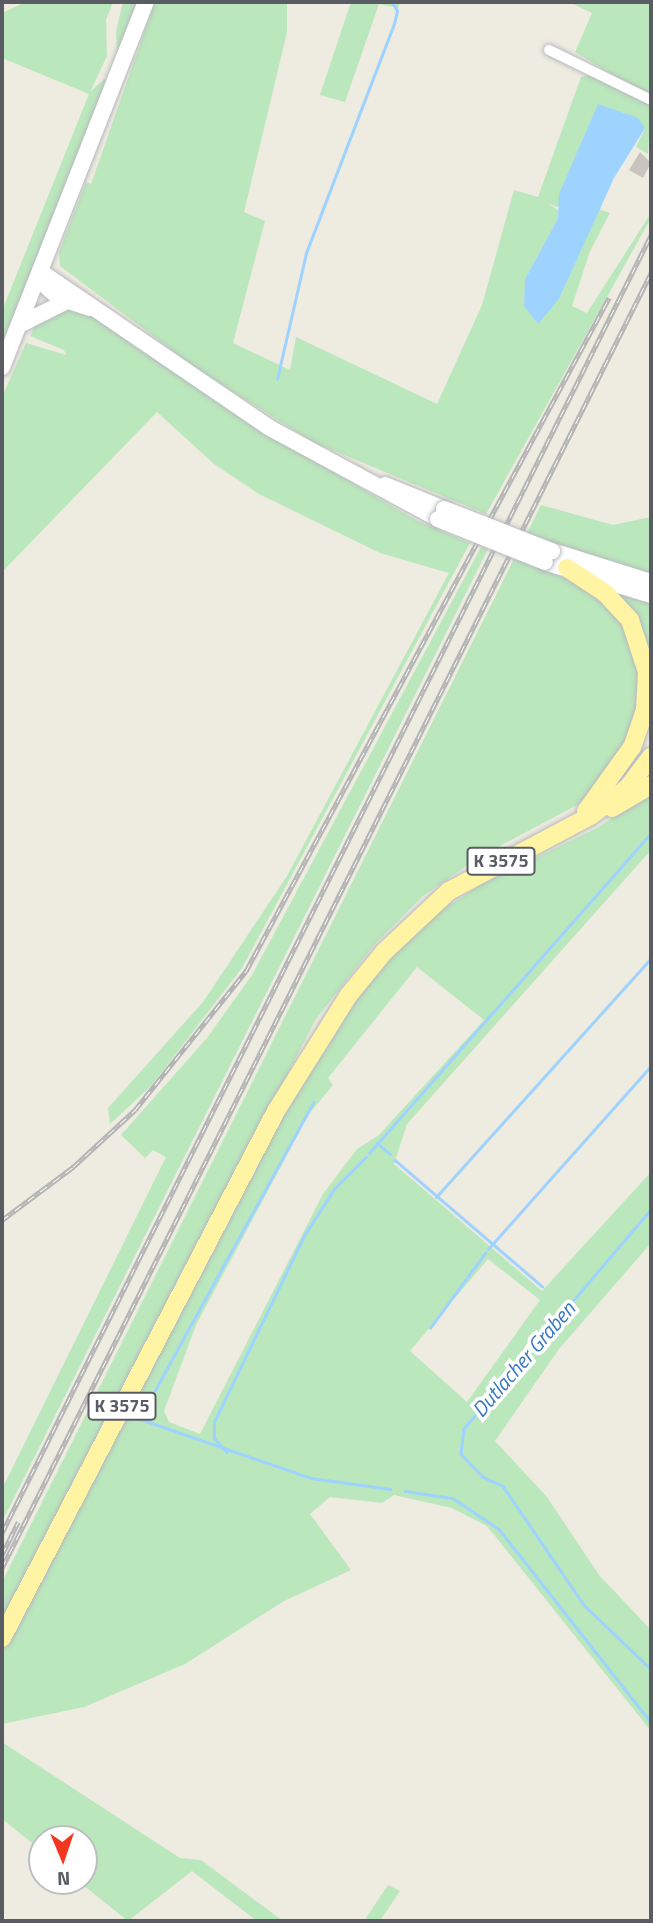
<!DOCTYPE html>
<html>
<head>
<meta charset="utf-8">
<style>
  body { margin:0 }
  #map { position:relative; width:653px; height:1923px; overflow:hidden; background:#eeebe1; font-family:"Titillium Web",sans-serif }
  div>[style] { position:absolute }
  .green>* { inset:0; background:#bbe7bc }
  .water>* { inset:0; background:#9fd3ff }
  .stream>* { height:2.5px; margin:-1.25px; padding:0 1.25px; transform-origin:1.25px; border-radius:1.25px; background:#9fd3ff }
  .building>* { inset:0; background:#c9c5be }
  .roads { filter:drop-shadow(0 0 2px #b6b9bf) drop-shadow(0 0 2px #b6b9bf) }
  .minor>* { height:10px; margin:-5px; padding:0 5px; transform-origin:5px; border-radius:5px; background:#fff }
  .secondary>* { height:16px; margin:-8px; padding:0 8px; transform-origin:8px; border-radius:8px; background:#fff }
  .primary>* { height:18px; margin:-9px; padding:0 9px; transform-origin:9px; border-radius:9px; background:#fff3a4 }
  .rail>* { height:5px; margin-top:-2.5px; transform-origin:0; background:repeating-linear-gradient(90deg,#fff 0 8px,#b3b4b4 0 16px); box-sizing:border-box; border-block:2px solid #b3b4b4 }
  .bridges { filter:drop-shadow(0 0 2px #b7bac1) drop-shadow(0 0 2px #b7bac1) }
  .secondary-bridge>* { height:16px; margin:-8px; padding:0 8px; transform-origin:8px; border-radius:8px; background:#fff }
  span { translate:-50% -50%; white-space:nowrap; text-align:center; line-height:1.15; -webkit-text-stroke:7px #fff; paint-order:stroke }
  .shield-label span { padding:2px 5px; background:#fff; border:2px solid; border-radius:5px; -webkit-text-stroke-width:0 }
  .shield-label { font-size:18px; color:#595d63; font-weight:700 }
  .water-label { font-size:21px; color:#3878c1; font-style:italic }
  .frame { position:absolute; inset:0; border:4px solid #595d63; pointer-events:none }
  .north { position:absolute; left:28px; top:1825px; width:70px; height:70px; box-sizing:border-box; background:#fff; border:2px solid #bdbec1; border-radius:50%; rotate:178deg; font-size:19px; font-weight:700; line-height:28px; text-align:center; color:#595d63 }
  .north::after { content:''; display:block; margin:auto; width:24px; height:32px; background:#f53620; clip-path:polygon(50% 0,100% 100%,50% 72%,0 100%) }
</style>
</head>
<body>
<div id="map">
  <div class="green">
    <div style="clip-path:polygon(26px 2px,113px 2px,106px 20px,107px 56px,90px 92px,104px 79px,108px 81px,2px 351px,2px 311px,89px 94px,2px 58px,2px 13px)"></div>
    <div style="clip-path:polygon(123px 2px,140px 2px,117px 52px,116px 31px)"></div>
    <div style="clip-path:polygon(155px 2px,287px 2px,287px 32px,244px 212px,265px 221px,233px 343px,290px 370px,296px 337px,437px 404px,482px 305px,514px 190px,538px 197px,581px 77px,593px 74px,651px 103px,648px 154px,636px 147px,645px 128px,557px 207px,548px 203px,559px 211px,558px 218px,525px 279px,524px 306px,559px 299px,599px 209px,610px 213px,590px 251px,572px 306px,587px 313px,651px 213px,651px 218px,486px 514px,313px 442px,200px 371px,60px 266px,59px 252px,86px 182px,91px 184px)"></div>
    <div style="clip-path:polygon(351px 2px,400px 2px,398px 8px,379px 4px,345px 102px,320px 95px)"></div>
    <div style="clip-path:polygon(569px 2px,651px 2px,651px 98px,575px 52px,592px 13px)"></div>
    <div style="clip-path:polygon(55px 308px,80px 310px,98px 319px,281px 442px,418px 521px,470px 543px,242px 968px,151px 1086px,110px 1124px,108px 1108px,203px 1002px,287px 876px,449px 573px,380px 553px,259px 494px,214px 464px,157px 412px,2px 572px,2px 397px,26px 343px,66px 355px,64px 350px,30px 336px,38px 320px)"></div>
    <div style="clip-path:polygon(541px 505px,613px 525px,651px 517px,651px 574px,579px 554px,527px 533px)"></div>
    <div style="clip-path:polygon(481px 547px,488px 549px,2px 1522px,2px 1489px,166px 1157px,153px 1150px,145px 1158px,121px 1135px,207px 1038px,252px 975px)"></div>
    <div style="clip-path:polygon(514px 559px,587px 586px,616px 608px,643px 671px,635px 727px,590px 798px,481px 856px,423px 896px,374px 945px,316px 1019px,2px 1624px,2px 1582px)"></div>
    <div style="clip-path:polygon(616px 591px,651px 602px,651px 660px,636px 617px)"></div>
    <div style="clip-path:polygon(evenodd,651px 792px,651px 850px,407px 1124px,394px 1164px,542px 1291px,651px 1172px,651px 1243px,559px 1349px,495px 1441px,547px 1497px,599px 1575px,651px 1630px,651px 1731px,487px 1526px,452px 1508px,394px 1495px,382px 1503px,330px 1497px,310px 1514px,351px 1570px,284px 1601px,185px 1664px,84px 1707px,2px 1724px,2px 1653px,274px 1129px,332px 1031px,390px 956px,437px 913px,482px 884px,597px 828px,651px 792px,417px 967px,484px 1020px,379px 1135px,357px 1149px,323px 1194px,200px 1434px,169px 1422px,164px 1411px,196px 1325px,309px 1114px,333px 1085px,328px 1078px,417px 967px,651px 792px,488px 1259px,540px 1300px,467px 1402px,410px 1351px,488px 1259px)"></div>
    <div style="clip-path:polygon(2px 1742px,180px 1858px,201px 1860px,283px 1921px,257px 1921px,192px 1871px,128px 1921px,78px 1881px,84px 1881px,84px 1839px,42px 1839px,42px 1851px,2px 1819px)"></div>
    <div style="clip-path:polygon(388px 1885px,400px 1891px,380px 1921px,364px 1921px)"></div>
  </div>
  <div class="water">
    <div style="clip-path:polygon(598px 104px,638px 118px,645px 128px,614px 178px,559px 299px,538px 324px,524px 306px,525px 279px,558px 218px,559px 194px)"></div>
  </div>
  <div class="stream">
    <div style="left:277px;top:379px;width:129px;rotate:-77deg"></div>
    <div style="left:306px;top:253px;width:245px;rotate:-69deg"></div>
    <div style="left:394px;top:24px;width:13px;rotate:-77deg"></div>
    <div style="left:397px;top:11px;width:10px;rotate:-119deg"></div>
    <div style="left:314px;top:1102px;width:362px;rotate:118.8deg"></div>
    <div style="left:140px;top:1419px;width:181px;rotate:19deg"></div>
    <div style="left:311px;top:1478px;width:80px;rotate:7.9deg"></div>
    <div style="left:377px;top:1143px;width:17px;rotate:40deg"></div>
    <div style="left:369px;top:1153px;width:427px;rotate:-48.6deg"></div>
    <div style="left:395px;top:1160px;width:194px;rotate:40.6deg"></div>
    <div style="left:436px;top:1197px;width:321px;rotate:-48deg"></div>
    <div style="left:651px;top:1210px;width:288px;rotate:130.5deg"></div>
    <div style="left:464px;top:1429px;width:25px;rotate:97deg"></div>
    <div style="left:461px;top:1454px;width:32px;rotate:46deg"></div>
    <div style="left:483px;top:1477px;width:22px;rotate:24deg"></div>
    <div style="left:503px;top:1486px;width:145px;rotate:55.7deg"></div>
    <div style="left:585px;top:1606px;width:91px;rotate:43.7deg"></div>
    <div style="left:488px;top:1249px;width:245px;rotate:-48.3deg"></div>
    <div style="left:430px;top:1328px;width:93px;rotate:-53.7deg"></div>
    <div style="left:227px;top:1453px;width:20px;rotate:-131deg"></div>
    <div style="left:214px;top:1438px;width:16px;rotate:-90deg"></div>
    <div style="left:214px;top:1422px;width:207px;rotate:-64.2deg"></div>
    <div style="left:304px;top:1236px;width:56px;rotate:-57.4deg"></div>
    <div style="left:334px;top:1189px;width:45px;rotate:-45deg"></div>
    <div style="left:405px;top:1491px;width:49px;rotate:8.3deg"></div>
    <div style="left:453px;top:1498px;width:55px;rotate:34deg"></div>
    <div style="left:499px;top:1529px;width:246px;rotate:51.8deg"></div>
  </div>
  <div class="building">
    <div style="clip-path:polygon(640px 152px,651px 163px,643px 178px,629px 170px)"></div>
  </div>
  <div class="roads">
    <div class="minor">
      <div style="left:549px;top:50px;width:114px;rotate:26.1deg"></div>
    </div>
    <div class="secondary">
      <div style="left:41px;top:272px;width:275px;rotate:34.3deg"></div>
      <div style="left:268px;top:427px;width:193px;rotate:28.4deg"></div>
      <div style="left:38px;top:279px;width:28px;rotate:42deg"></div>
      <div style="left:59px;top:298px;width:32px;rotate:18deg"></div>
      <div style="left:19px;top:325px;width:54px;rotate:-26.6deg"></div>
      <div style="left:2px;top:367px;width:392px;rotate:-68.5deg"></div>
      <div style="left:385px;top:485px;width:64px;rotate:22.1deg"></div>
      <div style="left:552px;top:551px;width:104px;rotate:17.4deg"></div>
      <div style="left:545px;top:562px;width:111px;rotate:17.3deg"></div>
    </div>
    <div class="primary">
      <div style="left:567px;top:568px;width:45px;rotate:33.3deg"></div>
      <div style="left:605px;top:593px;width:37px;rotate:47deg"></div>
      <div style="left:630px;top:620px;width:55px;rotate:71.9deg"></div>
      <div style="left:647px;top:672px;width:38px;rotate:93deg"></div>
      <div style="left:645px;top:710px;width:39px;rotate:109deg"></div>
      <div style="left:632px;top:747px;width:79px;rotate:125.7deg"></div>
      <div style="left:612px;top:808px;width:45px;rotate:-30.5deg"></div>
      <div style="left:2px;top:1638px;width:594px;rotate:-62.53deg"></div>
      <div style="left:276px;top:1111px;width:136px;rotate:-57.9deg"></div>
      <div style="left:348px;top:996px;width:57px;rotate:-50.7deg"></div>
      <div style="left:384px;top:952px;width:89px;rotate:-43.2deg"></div>
      <div style="left:449px;top:891px;width:162px;rotate:-28deg"></div>
      <div style="left:592px;top:815px;width:46px;rotate:-37.9deg"></div>
      <div style="left:628px;top:787px;width:38px;rotate:-53deg"></div>
    </div>
  </div>
  <div class="rail">
    <div style="left:2px;top:1220px;width:89px;rotate:-36.7deg"></div>
    <div style="left:73px;top:1167px;width:84px;rotate:-42.6deg"></div>
    <div style="left:135px;top:1110px;width:178px;rotate:-51.4deg"></div>
    <div style="left:246px;top:971px;width:765px;rotate:-61.66deg"></div>
    <div style="left:2px;top:1533px;width:1451px;rotate:-63.43deg"></div>
    <div style="left:2px;top:1555px;width:37px;rotate:-64deg"></div>
    <div style="left:2px;top:1568px;width:1449px;rotate:-63.38deg"></div>
  </div>
  <div class="bridges">
    <div class="secondary-bridge">
      <div style="left:444px;top:509px;width:116px;rotate:21.3deg"></div>
      <div style="left:438px;top:519px;width:115px;rotate:21.9deg"></div>
    </div>
  </div>
  <div class="shield-label">
    <span style="left:501px;top:861px">K 3575</span>
    <span style="left:122px;top:1406px">K 3575</span>
  </div>
  <div class="water-label">
    <span style="left:523px;top:1359px;rotate:-49deg">Dutlacher Graben</span>
  </div>
  <div class="frame"></div>
  <div class="north">N</div>
</div>
</body>
</html>
